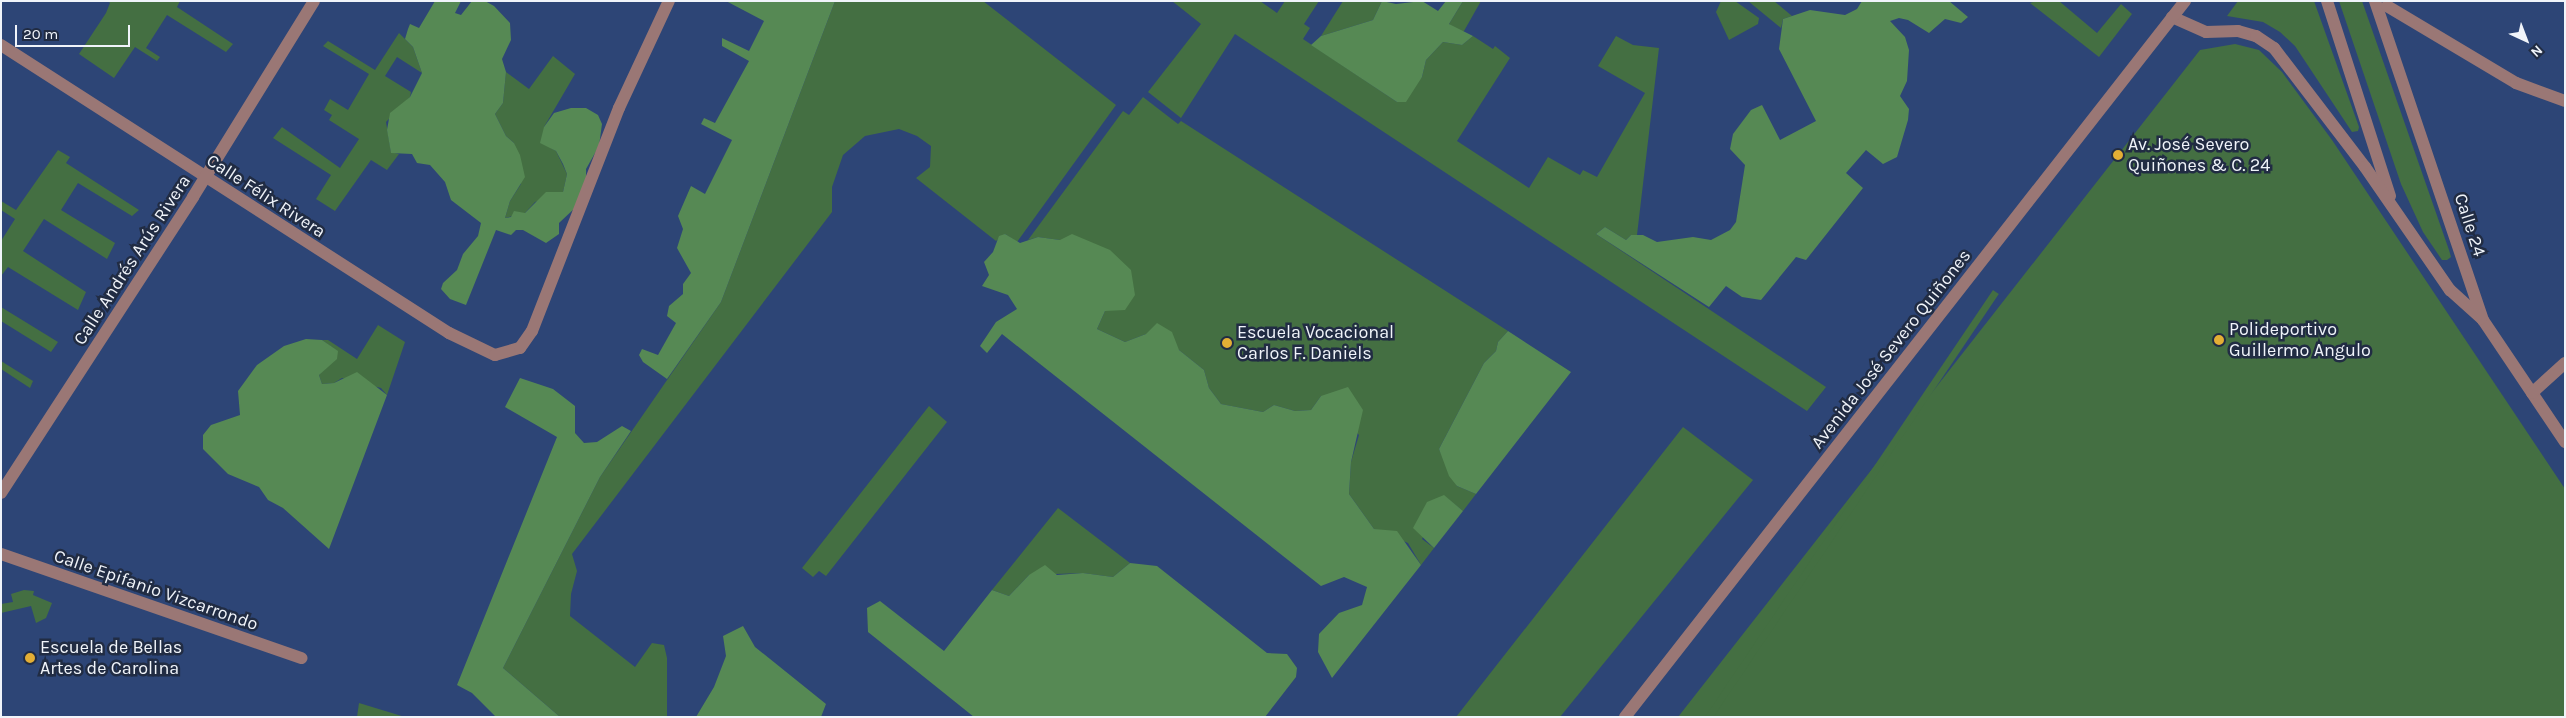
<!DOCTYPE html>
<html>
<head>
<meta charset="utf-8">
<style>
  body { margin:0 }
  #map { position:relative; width:2566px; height:718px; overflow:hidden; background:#2d4576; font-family:Karla,sans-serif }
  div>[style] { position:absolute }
  .green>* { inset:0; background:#446f42; transform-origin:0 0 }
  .forest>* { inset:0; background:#568954 }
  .minor>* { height:12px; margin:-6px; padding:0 6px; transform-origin:6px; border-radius:6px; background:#9a7775 }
  .dots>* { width:14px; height:14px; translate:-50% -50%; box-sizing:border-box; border:2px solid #212c43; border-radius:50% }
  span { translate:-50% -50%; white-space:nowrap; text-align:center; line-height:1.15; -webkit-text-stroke:5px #212c43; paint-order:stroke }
  .poi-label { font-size:18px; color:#f0f4fa }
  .left { translate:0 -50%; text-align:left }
  .street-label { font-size:18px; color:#f0f4fa }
  .frame { position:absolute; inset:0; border:2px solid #f0f4fa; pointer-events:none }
  .north { position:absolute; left:2501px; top:15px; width:50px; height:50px; -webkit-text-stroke:4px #212c43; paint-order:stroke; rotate:137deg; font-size:14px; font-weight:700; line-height:20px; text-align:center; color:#f0f4fa }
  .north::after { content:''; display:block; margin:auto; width:18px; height:22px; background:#f0f4fa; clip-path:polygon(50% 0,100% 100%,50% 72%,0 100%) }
  .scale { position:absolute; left:15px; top:25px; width:115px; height:22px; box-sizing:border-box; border:2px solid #f0f4fa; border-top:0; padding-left:6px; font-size:15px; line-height:18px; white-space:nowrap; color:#f0f4fa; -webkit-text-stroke:4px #212c43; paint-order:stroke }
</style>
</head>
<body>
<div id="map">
  <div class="green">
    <div style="clip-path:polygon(108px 1px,180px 1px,177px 7px,233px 44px,226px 52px,167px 15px,146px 48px,160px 57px,157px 61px,135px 47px,114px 78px,79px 54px,106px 13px,110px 3px)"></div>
    <div style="clip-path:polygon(835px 1px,983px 1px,1116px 105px,1017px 242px,1005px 234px,996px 241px,916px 178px,930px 167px,931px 146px,917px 136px,899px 129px,865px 136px,843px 155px,832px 187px,832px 212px,572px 554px,577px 571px,571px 594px,570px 616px,635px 667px,652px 643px,664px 645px,667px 658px,667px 717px,560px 717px,503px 668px,600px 477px,721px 302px)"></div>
    <div style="clip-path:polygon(1172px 1px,1260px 1px,1277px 13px,1285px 1px,1319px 1px,1304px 24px,1310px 28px,1303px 39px,1397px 102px,1422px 77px,1426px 60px,1443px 42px,1462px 45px,1473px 36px,1493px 49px,1495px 46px,1510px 58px,1457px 141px,1529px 188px,1548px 157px,1580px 175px,1583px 170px,1597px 177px,1645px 93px,1598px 66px,1616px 36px,1633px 45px,1659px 48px,1637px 235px,1631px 235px,1626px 240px,1605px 227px,1596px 234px,1826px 387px,1807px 411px,1235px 34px,1181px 118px,1148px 92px,1201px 24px)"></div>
    <div style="clip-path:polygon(1343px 1px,1382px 1px,1373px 20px,1321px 36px)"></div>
    <div style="clip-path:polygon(1463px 1px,1481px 1px,1464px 31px,1457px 31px,1449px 24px)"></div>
    <div style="clip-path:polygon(1721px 1px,1735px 1px,1759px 18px,1758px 24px,1729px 40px,1716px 12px)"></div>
    <div style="clip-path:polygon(1748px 1px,1774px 1px,1792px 16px,1783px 19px,1781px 28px)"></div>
    <div style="clip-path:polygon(2036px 1px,2059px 1px,2097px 33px,2121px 4px,2132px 14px,2099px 57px,2030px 3px)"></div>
    <div style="clip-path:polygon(2238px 1px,2314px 1px,2359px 127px,2358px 131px,2352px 132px,2295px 46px,2280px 32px,2263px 22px,2227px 16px)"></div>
    <div style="clip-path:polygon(2339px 1px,2362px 1px,2449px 250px,2451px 257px,2447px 260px,2442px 260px,2423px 232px,2401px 184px)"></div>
    <div style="clip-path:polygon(399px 33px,413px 47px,422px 73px,397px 57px,385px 76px,411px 92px,410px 97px,386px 122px,391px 152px,399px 154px,387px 170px,371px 160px,335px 211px,316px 199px,331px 175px,273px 138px,282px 127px,340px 168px,359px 139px,329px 120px,332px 115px,324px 110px,330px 99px,348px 110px,369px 74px,323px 46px,328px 41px,375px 70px)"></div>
    <div style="clip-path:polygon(2235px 44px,2259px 50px,2282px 72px,2332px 140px,2565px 489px,2565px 717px,1678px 717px,2200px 50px)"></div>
    <div style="clip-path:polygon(553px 56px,575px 74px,544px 127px,551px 148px,556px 151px,567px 174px,563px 192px,535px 202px,525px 213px,505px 218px,510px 201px,521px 184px,514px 143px,506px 136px,495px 114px,503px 103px,506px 72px,529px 89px)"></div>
    <div style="clip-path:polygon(1143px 97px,1178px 124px,1181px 121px,1508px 331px,1498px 342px,1496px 351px,1484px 363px,1439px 449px,1457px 486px,1476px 494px,1463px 511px,1444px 496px,1422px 539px,1434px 548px,1421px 565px,1408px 543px,1374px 529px,1349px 494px,1351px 462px,1359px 435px,1321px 396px,1311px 410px,1295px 411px,1274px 405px,1263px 412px,1221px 404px,1209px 388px,1204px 370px,1179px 350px,1146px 334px,1125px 342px,1097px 329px,1105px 311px,1060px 240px,1038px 237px,1028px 240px,1123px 111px,1129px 115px)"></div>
    <div style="clip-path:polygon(58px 150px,70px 157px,66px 163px,139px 210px,132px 216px,78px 183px,61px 210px,115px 243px,107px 259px,44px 219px,23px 251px,86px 292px,78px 310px,8px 267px,1px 276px,1px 241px,15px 219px,1px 210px,1px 201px,16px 210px)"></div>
    <div style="left:1993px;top:290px;width:7px;height:543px;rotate:34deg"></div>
    <div style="clip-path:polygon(1px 307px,58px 342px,51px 352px,1px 321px)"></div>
    <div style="clip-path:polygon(378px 325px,405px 342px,387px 395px,381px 388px,342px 378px,334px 383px,322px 384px,319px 375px,337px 351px,322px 340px,328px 340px,357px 359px)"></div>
    <div style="clip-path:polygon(1px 361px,33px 381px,30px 388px,1px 369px)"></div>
    <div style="clip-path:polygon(929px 406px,947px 422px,826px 576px,819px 571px,813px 577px,802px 568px)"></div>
    <div style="clip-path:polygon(1683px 427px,1753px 480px,1560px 717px,1456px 717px)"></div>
    <div style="clip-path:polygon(1058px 508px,1130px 563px,1113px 577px,1083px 573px,1029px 575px,1009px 596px,992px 590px)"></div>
    <div style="clip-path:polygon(24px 590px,34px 591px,33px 595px,52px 603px,46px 618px,36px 623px,31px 606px,1px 613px,1px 604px,13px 602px,11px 594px)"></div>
    <div style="clip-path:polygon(359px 703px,405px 717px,357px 717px)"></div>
  </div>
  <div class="forest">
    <div style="clip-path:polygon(435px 1px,461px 1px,455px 13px,461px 15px,472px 1px,485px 1px,494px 6px,510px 23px,511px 40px,502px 59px,506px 72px,503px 103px,495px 114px,506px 136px,514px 143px,520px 155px,525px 177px,510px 201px,505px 218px,511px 217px,514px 211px,525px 213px,546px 192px,563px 192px,567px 174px,563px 164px,556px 151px,540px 143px,544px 127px,554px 113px,571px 108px,586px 108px,598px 115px,602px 124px,599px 146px,586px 169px,586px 182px,576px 207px,559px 223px,559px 234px,546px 243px,523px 230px,516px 230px,511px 235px,496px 230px,466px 305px,450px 299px,441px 289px,443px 283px,457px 270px,463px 254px,478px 236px,481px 223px,451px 200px,445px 182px,430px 165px,417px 163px,412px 154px,391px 153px,387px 130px,390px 113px,410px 97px,422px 73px,413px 47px,405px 39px,408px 29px,410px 24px,419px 28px)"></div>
    <div style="clip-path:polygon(726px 1px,835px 1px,721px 302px,667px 379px,643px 362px,639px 355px,642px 349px,658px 355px,676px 323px,667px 316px,669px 306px,683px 294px,683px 284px,691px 273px,677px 248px,683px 229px,678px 216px,691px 186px,705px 194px,732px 140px,701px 124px,704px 118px,715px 123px,749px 61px,722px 46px,722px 38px,749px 51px,764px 21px)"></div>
    <div style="clip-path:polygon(1382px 1px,1396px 4px,1422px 1px,1438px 11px,1446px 1px,1463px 1px,1449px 24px,1473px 36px,1462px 45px,1443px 42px,1426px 60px,1422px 77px,1406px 102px,1397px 102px,1311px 45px,1321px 36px,1373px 20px)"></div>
    <div style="clip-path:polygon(1862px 1px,1949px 1px,1968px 17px,1961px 23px,1945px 19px,1929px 33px,1908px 20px,1899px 18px,1890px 21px,1905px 37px,1909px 50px,1907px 81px,1900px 96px,1909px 109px,1908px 120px,1897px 157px,1883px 164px,1866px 150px,1846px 173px,1863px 188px,1806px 260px,1796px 257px,1761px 300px,1742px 297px,1726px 286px,1709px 307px,1596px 234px,1605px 227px,1626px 240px,1631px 235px,1643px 235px,1657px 242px,1693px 237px,1711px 240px,1730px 230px,1736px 222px,1745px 165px,1730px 149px,1733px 134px,1751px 110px,1762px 105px,1780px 140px,1816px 121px,1779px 49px,1783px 19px,1810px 10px,1845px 15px,1857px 9px)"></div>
    <div style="clip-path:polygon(1005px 234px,1020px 243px,1038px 237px,1060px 240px,1072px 234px,1110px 250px,1131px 270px,1135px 295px,1125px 310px,1105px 311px,1097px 329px,1125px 342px,1146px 334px,1157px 323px,1172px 332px,1179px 350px,1204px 370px,1209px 388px,1221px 404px,1263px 412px,1274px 405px,1295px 411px,1311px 410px,1321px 396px,1348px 387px,1363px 410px,1351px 462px,1349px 494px,1374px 529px,1397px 531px,1421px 565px,1332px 678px,1318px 652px,1319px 634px,1339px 613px,1362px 605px,1367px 587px,1344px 577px,1321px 586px,1002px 334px,987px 353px,980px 346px,996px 322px,1017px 309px,1008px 295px,982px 286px,989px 275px,984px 262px,993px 252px,999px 236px)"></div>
    <div style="clip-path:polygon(1508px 331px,1571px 372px,1476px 494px,1457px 486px,1449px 476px,1439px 449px,1484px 363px,1496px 351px,1498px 342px)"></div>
    <div style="clip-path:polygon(306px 339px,322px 340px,338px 351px,337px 359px,319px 375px,322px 384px,334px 383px,357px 372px,387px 395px,329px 549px,283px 508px,268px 500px,259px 487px,228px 474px,203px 449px,203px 435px,211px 425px,240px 415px,238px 391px,257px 365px,284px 346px)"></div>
    <div style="clip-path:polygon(520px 378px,553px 389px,575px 406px,575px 433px,584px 443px,597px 442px,622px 426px,631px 431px,600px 477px,503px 668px,560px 717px,496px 717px,472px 693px,457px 685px,557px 437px,505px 407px)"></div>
    <div style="clip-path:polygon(1444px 495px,1463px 511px,1434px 548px,1413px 528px,1427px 502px)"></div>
    <div style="clip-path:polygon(1130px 563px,1157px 566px,1267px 653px,1287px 654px,1297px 668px,1296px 677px,1265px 717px,974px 717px,868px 632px,867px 608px,880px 601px,944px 651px,992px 590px,1009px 596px,1029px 575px,1045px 565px,1057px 575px,1083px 573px,1113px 577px)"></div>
    <div style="clip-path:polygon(743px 626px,755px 647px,826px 704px,821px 717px,696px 717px,714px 687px,726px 656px,723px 636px)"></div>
  </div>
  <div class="minor">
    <div style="left:2327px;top:1px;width:205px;rotate:72.1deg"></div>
    <div style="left:2375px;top:1px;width:337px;rotate:71.3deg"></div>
    <div style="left:2483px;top:320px;width:147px;rotate:56.1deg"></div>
    <div style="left:2387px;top:6px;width:150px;rotate:30.8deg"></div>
    <div style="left:2516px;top:83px;width:52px;rotate:20.2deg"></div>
    <div style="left:2172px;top:17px;width:37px;rotate:24deg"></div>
    <div style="left:2206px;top:32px;width:32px;rotate:-2deg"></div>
    <div style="left:2238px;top:31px;width:19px;rotate:16deg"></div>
    <div style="left:2256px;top:36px;width:22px;rotate:34deg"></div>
    <div style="left:2274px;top:48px;width:150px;rotate:52.6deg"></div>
    <div style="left:2365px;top:167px;width:150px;rotate:55.4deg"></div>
    <div style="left:2450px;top:290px;width:42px;rotate:42.1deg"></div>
    <div style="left:1px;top:45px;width:533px;rotate:32.74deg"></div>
    <div style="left:449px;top:333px;width:51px;rotate:25.6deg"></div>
    <div style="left:495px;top:355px;width:26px;rotate:-16deg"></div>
    <div style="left:520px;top:348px;width:21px;rotate:-55deg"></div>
    <div style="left:532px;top:331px;width:239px;rotate:-68.7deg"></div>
    <div style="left:619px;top:108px;width:118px;rotate:-65deg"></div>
    <div style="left:2532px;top:393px;width:45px;rotate:-42.3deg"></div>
    <div style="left:1px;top:493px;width:353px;rotate:-57deg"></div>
    <div style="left:193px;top:197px;width:230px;rotate:-58.3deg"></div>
    <div style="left:1px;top:554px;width:318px;rotate:19.1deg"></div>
    <div style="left:1625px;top:717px;width:909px;rotate:-51.97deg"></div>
  </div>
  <div class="dots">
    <div style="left:2118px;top:155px;background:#e3ae35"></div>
    <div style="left:2219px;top:340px;background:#e3ae35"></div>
    <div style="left:1227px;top:343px;background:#e3ae35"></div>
    <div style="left:30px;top:658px;background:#e3ae35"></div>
  </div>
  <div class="poi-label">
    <span class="left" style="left:2128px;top:155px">Av. José Severo<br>Quiñones &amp; C. 24</span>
    <span class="left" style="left:2229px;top:340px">Polideportivo<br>Guillermo Angulo</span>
    <span class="left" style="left:1237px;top:343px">Escuela Vocacional<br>Carlos F. Daniels</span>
    <span class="left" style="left:40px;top:658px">Escuela de Bellas<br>Artes de Carolina</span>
  </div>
  <div class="street-label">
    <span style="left:266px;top:196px;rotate:33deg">Calle Félix Rivera</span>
    <span style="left:2470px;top:225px;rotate:72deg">Calle 24</span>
    <span style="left:132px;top:260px;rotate:-57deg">Calle Andrés Arús Rivera</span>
    <span style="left:1891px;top:349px;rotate:-52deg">Avenida José Severo Quiñones</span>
    <span style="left:156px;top:590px;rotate:19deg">Calle Epifanio Vizcarrondo</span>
  </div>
  <div class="frame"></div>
  <div class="north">N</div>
  <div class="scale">20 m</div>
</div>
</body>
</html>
